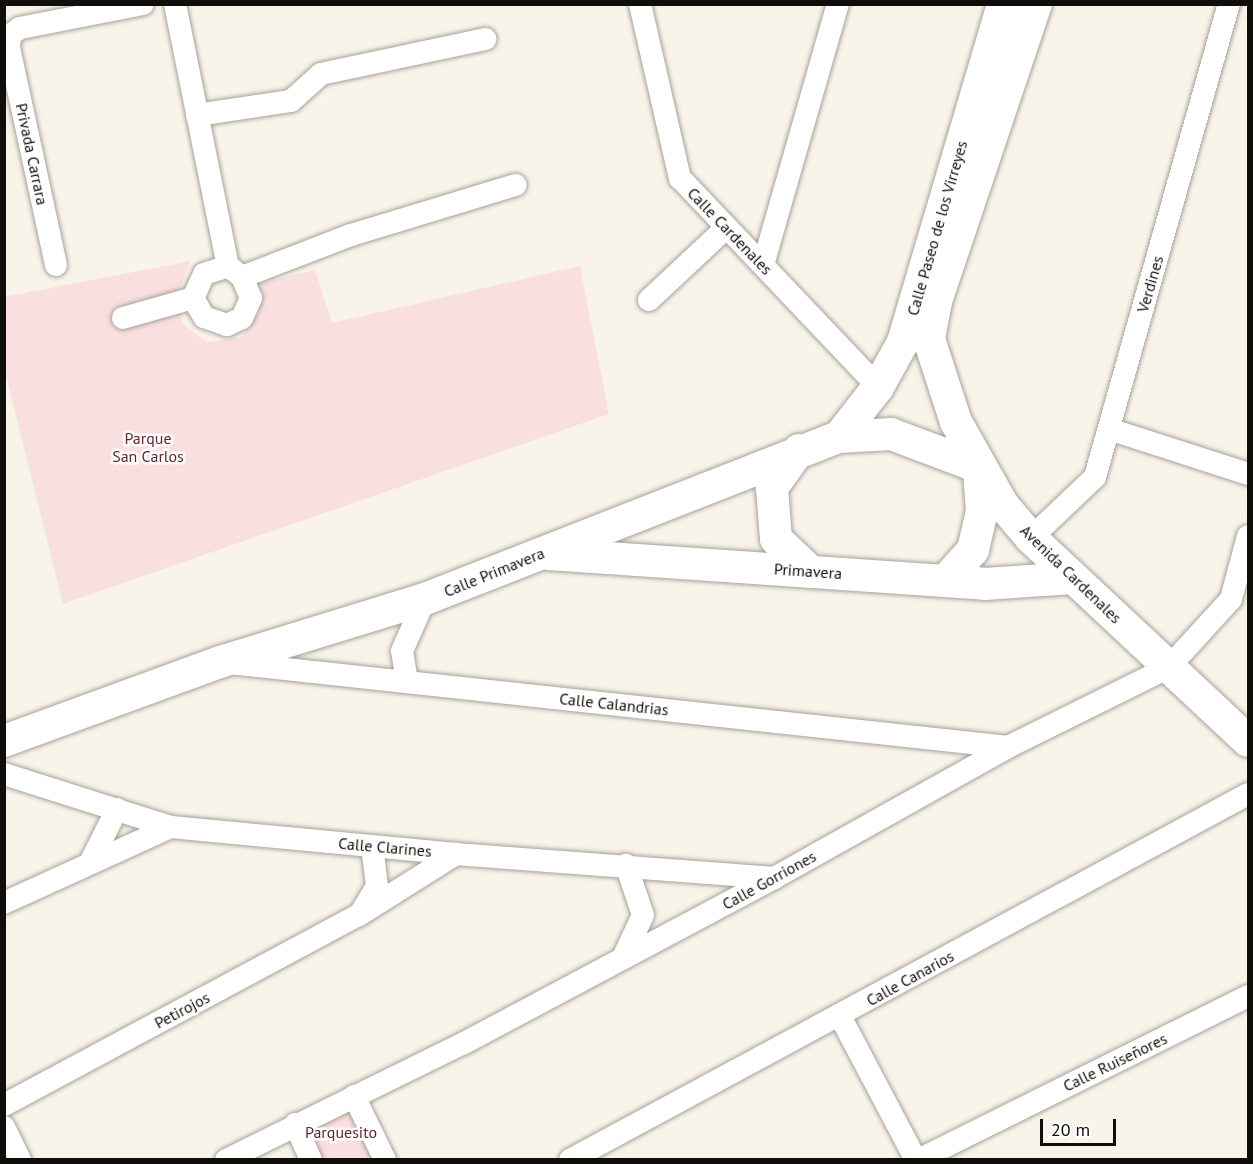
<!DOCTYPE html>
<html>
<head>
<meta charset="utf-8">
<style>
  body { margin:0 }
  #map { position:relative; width:1253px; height:1164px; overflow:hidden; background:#f9f4ea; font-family:"PT Sans",sans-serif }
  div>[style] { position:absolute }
  .green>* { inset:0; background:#fadfe0 }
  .roads { filter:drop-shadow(0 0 2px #a7a299) drop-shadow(0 0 2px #a7a299) }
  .street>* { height:22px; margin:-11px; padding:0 11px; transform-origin:11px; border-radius:11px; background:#fff }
  .secondary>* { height:32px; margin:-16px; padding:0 16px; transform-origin:16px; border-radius:16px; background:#fff }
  span { translate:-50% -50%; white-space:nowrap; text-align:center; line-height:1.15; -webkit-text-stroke:5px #fff; paint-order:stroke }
  .street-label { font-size:16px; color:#100e0b }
  .park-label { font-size:16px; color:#64242d }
  .frame { position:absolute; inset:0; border:6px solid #100e0b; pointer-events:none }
  .scale { position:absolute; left:1040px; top:1119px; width:76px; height:27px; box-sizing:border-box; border:3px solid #100e0b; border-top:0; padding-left:8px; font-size:18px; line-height:21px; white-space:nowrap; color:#100e0b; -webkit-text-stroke:4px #fff; paint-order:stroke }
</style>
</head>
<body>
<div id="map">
  <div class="green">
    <div style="clip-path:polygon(190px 261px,177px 298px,183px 324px,207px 342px,242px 337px,261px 310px,256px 284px,315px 270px,332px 323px,580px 266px,609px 414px,63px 604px,5px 372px,4px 297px)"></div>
    <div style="clip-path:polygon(354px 1096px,385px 1159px,311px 1159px,295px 1124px)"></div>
  </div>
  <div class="roads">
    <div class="street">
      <div style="left:175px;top:4px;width:267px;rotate:78.6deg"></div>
      <div style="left:228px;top:266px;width:18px;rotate:38deg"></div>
      <div style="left:242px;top:277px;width:23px;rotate:67deg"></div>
      <div style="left:251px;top:298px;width:22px;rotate:114deg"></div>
      <div style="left:242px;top:318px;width:17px;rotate:155deg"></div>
      <div style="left:227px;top:325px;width:24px;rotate:-161deg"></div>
      <div style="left:204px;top:317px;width:22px;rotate:-120deg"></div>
      <div style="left:193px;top:298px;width:26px;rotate:-65deg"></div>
      <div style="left:204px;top:274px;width:25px;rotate:-18deg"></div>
      <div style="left:640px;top:4px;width:179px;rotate:77.1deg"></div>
      <div style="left:680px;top:178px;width:288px;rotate:46.5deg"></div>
      <div style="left:197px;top:115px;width:95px;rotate:-8.5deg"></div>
      <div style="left:291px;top:101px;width:40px;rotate:-42deg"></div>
      <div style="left:321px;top:74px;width:168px;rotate:-12deg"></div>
      <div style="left:56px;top:265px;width:222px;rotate:-102.2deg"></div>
      <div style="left:9px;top:48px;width:13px;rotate:-86deg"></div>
      <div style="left:10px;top:35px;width:12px;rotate:-35deg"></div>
      <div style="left:20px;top:28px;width:125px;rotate:-11deg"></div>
      <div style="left:763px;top:265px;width:272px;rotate:-74deg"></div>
      <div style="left:242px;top:277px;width:117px;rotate:-21.1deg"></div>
      <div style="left:351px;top:235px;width:172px;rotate:-16.9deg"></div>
      <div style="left:649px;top:300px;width:105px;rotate:-43.1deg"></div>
      <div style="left:123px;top:318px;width:73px;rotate:-15.9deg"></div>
      <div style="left:1109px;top:429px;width:146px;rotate:17.9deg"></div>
      <div style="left:1031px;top:538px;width:88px;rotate:-43.6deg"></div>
      <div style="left:1095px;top:477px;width:492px;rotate:-74.2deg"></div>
      <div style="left:230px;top:663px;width:783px;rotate:6.16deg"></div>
      <div style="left:407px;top:682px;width:31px;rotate:-99deg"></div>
      <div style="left:402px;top:651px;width:57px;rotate:-66.1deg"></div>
      <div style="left:4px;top:774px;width:175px;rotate:17.6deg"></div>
      <div style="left:171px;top:827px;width:286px;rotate:5.4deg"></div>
      <div style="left:456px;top:854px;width:319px;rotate:4.3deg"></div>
      <div style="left:91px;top:861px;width:58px;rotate:-63.4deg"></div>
      <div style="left:4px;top:903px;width:183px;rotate:-24.5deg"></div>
      <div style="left:362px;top:911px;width:29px;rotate:-59deg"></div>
      <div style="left:377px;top:886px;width:40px;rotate:-97.1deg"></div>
      <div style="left:623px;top:958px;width:47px;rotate:-65.1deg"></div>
      <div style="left:643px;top:915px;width:53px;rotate:-108.8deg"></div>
      <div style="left:840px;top:1016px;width:163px;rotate:62.2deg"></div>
      <div style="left:354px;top:1096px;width:71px;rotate:64.2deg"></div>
      <div style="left:4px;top:1105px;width:403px;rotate:-28.2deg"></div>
      <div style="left:359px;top:915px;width:115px;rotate:-32.2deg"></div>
      <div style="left:295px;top:1124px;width:39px;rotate:66deg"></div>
      <div style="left:4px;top:1127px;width:37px;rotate:64deg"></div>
      <div style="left:226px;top:1160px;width:265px;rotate:-26.2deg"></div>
      <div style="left:464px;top:1043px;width:351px;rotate:-28deg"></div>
      <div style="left:774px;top:878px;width:268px;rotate:-29.2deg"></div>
      <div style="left:1008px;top:747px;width:180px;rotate:-26.4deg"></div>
      <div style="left:1169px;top:667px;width:92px;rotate:-47.6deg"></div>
      <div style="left:1231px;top:599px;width:65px;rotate:-74.9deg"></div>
      <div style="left:570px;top:1160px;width:770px;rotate:-28.36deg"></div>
      <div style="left:918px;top:1160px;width:369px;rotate:-26.4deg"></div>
    </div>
    <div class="secondary">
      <div style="left:1036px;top:4px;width:314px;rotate:108.6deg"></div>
      <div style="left:936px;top:302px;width:38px;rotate:101deg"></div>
      <div style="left:929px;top:339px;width:87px;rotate:72deg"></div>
      <div style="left:956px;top:422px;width:95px;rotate:60.5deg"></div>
      <div style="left:1003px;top:505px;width:43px;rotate:49.7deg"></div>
      <div style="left:1031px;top:538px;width:297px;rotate:43.1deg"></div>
      <div style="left:839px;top:437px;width:63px;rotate:-52deg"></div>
      <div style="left:878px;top:387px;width:51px;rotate:-60.9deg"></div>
      <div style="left:903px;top:342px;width:352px;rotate:-73.5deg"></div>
      <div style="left:799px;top:450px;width:47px;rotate:125.4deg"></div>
      <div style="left:772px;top:488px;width:51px;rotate:85.5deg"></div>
      <div style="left:776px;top:539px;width:48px;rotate:43.3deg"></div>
      <div style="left:549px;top:554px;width:437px;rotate:3.9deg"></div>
      <div style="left:985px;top:584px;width:88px;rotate:-3.9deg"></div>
      <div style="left:945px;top:581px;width:42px;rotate:-47.9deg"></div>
      <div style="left:973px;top:550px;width:39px;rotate:-77deg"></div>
      <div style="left:982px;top:512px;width:41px;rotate:-94.2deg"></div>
      <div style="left:4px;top:741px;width:230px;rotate:-20.1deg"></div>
      <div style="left:220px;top:662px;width:214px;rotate:-17.1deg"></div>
      <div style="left:425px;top:599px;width:445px;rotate:-21.4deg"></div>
      <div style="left:839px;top:437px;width:52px;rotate:-3.3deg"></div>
      <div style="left:891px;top:434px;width:94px;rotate:20.6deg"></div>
    </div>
  </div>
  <div class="street-label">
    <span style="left:32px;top:154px;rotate:78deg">Privada Carrara</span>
    <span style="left:937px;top:228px;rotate:-74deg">Calle Paseo de los Virreyes</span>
    <span style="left:730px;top:231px;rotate:46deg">Calle Cardenales</span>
    <span style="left:1150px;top:284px;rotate:-74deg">Verdines</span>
    <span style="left:808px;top:571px;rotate:4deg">Primavera</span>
    <span style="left:494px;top:572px;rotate:-22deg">Calle Primavera</span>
    <span style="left:1071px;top:574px;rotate:44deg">Avenida Cardenales</span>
    <span style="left:614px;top:704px;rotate:6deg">Calle Calandrias</span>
    <span style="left:385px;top:847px;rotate:5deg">Calle Clarines</span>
    <span style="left:769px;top:880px;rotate:-29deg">Calle Gorriones</span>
    <span style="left:910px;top:978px;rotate:-29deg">Calle Canarios</span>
    <span style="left:182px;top:1010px;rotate:-28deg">Petirojos</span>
    <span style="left:1115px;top:1062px;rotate:-26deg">Calle Ruiseñores</span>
  </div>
  <div class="park-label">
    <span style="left:148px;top:447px">Parque<br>San Carlos</span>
    <span style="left:341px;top:1132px">Parquesito</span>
  </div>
  <div class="frame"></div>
  <div class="scale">20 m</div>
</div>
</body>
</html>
